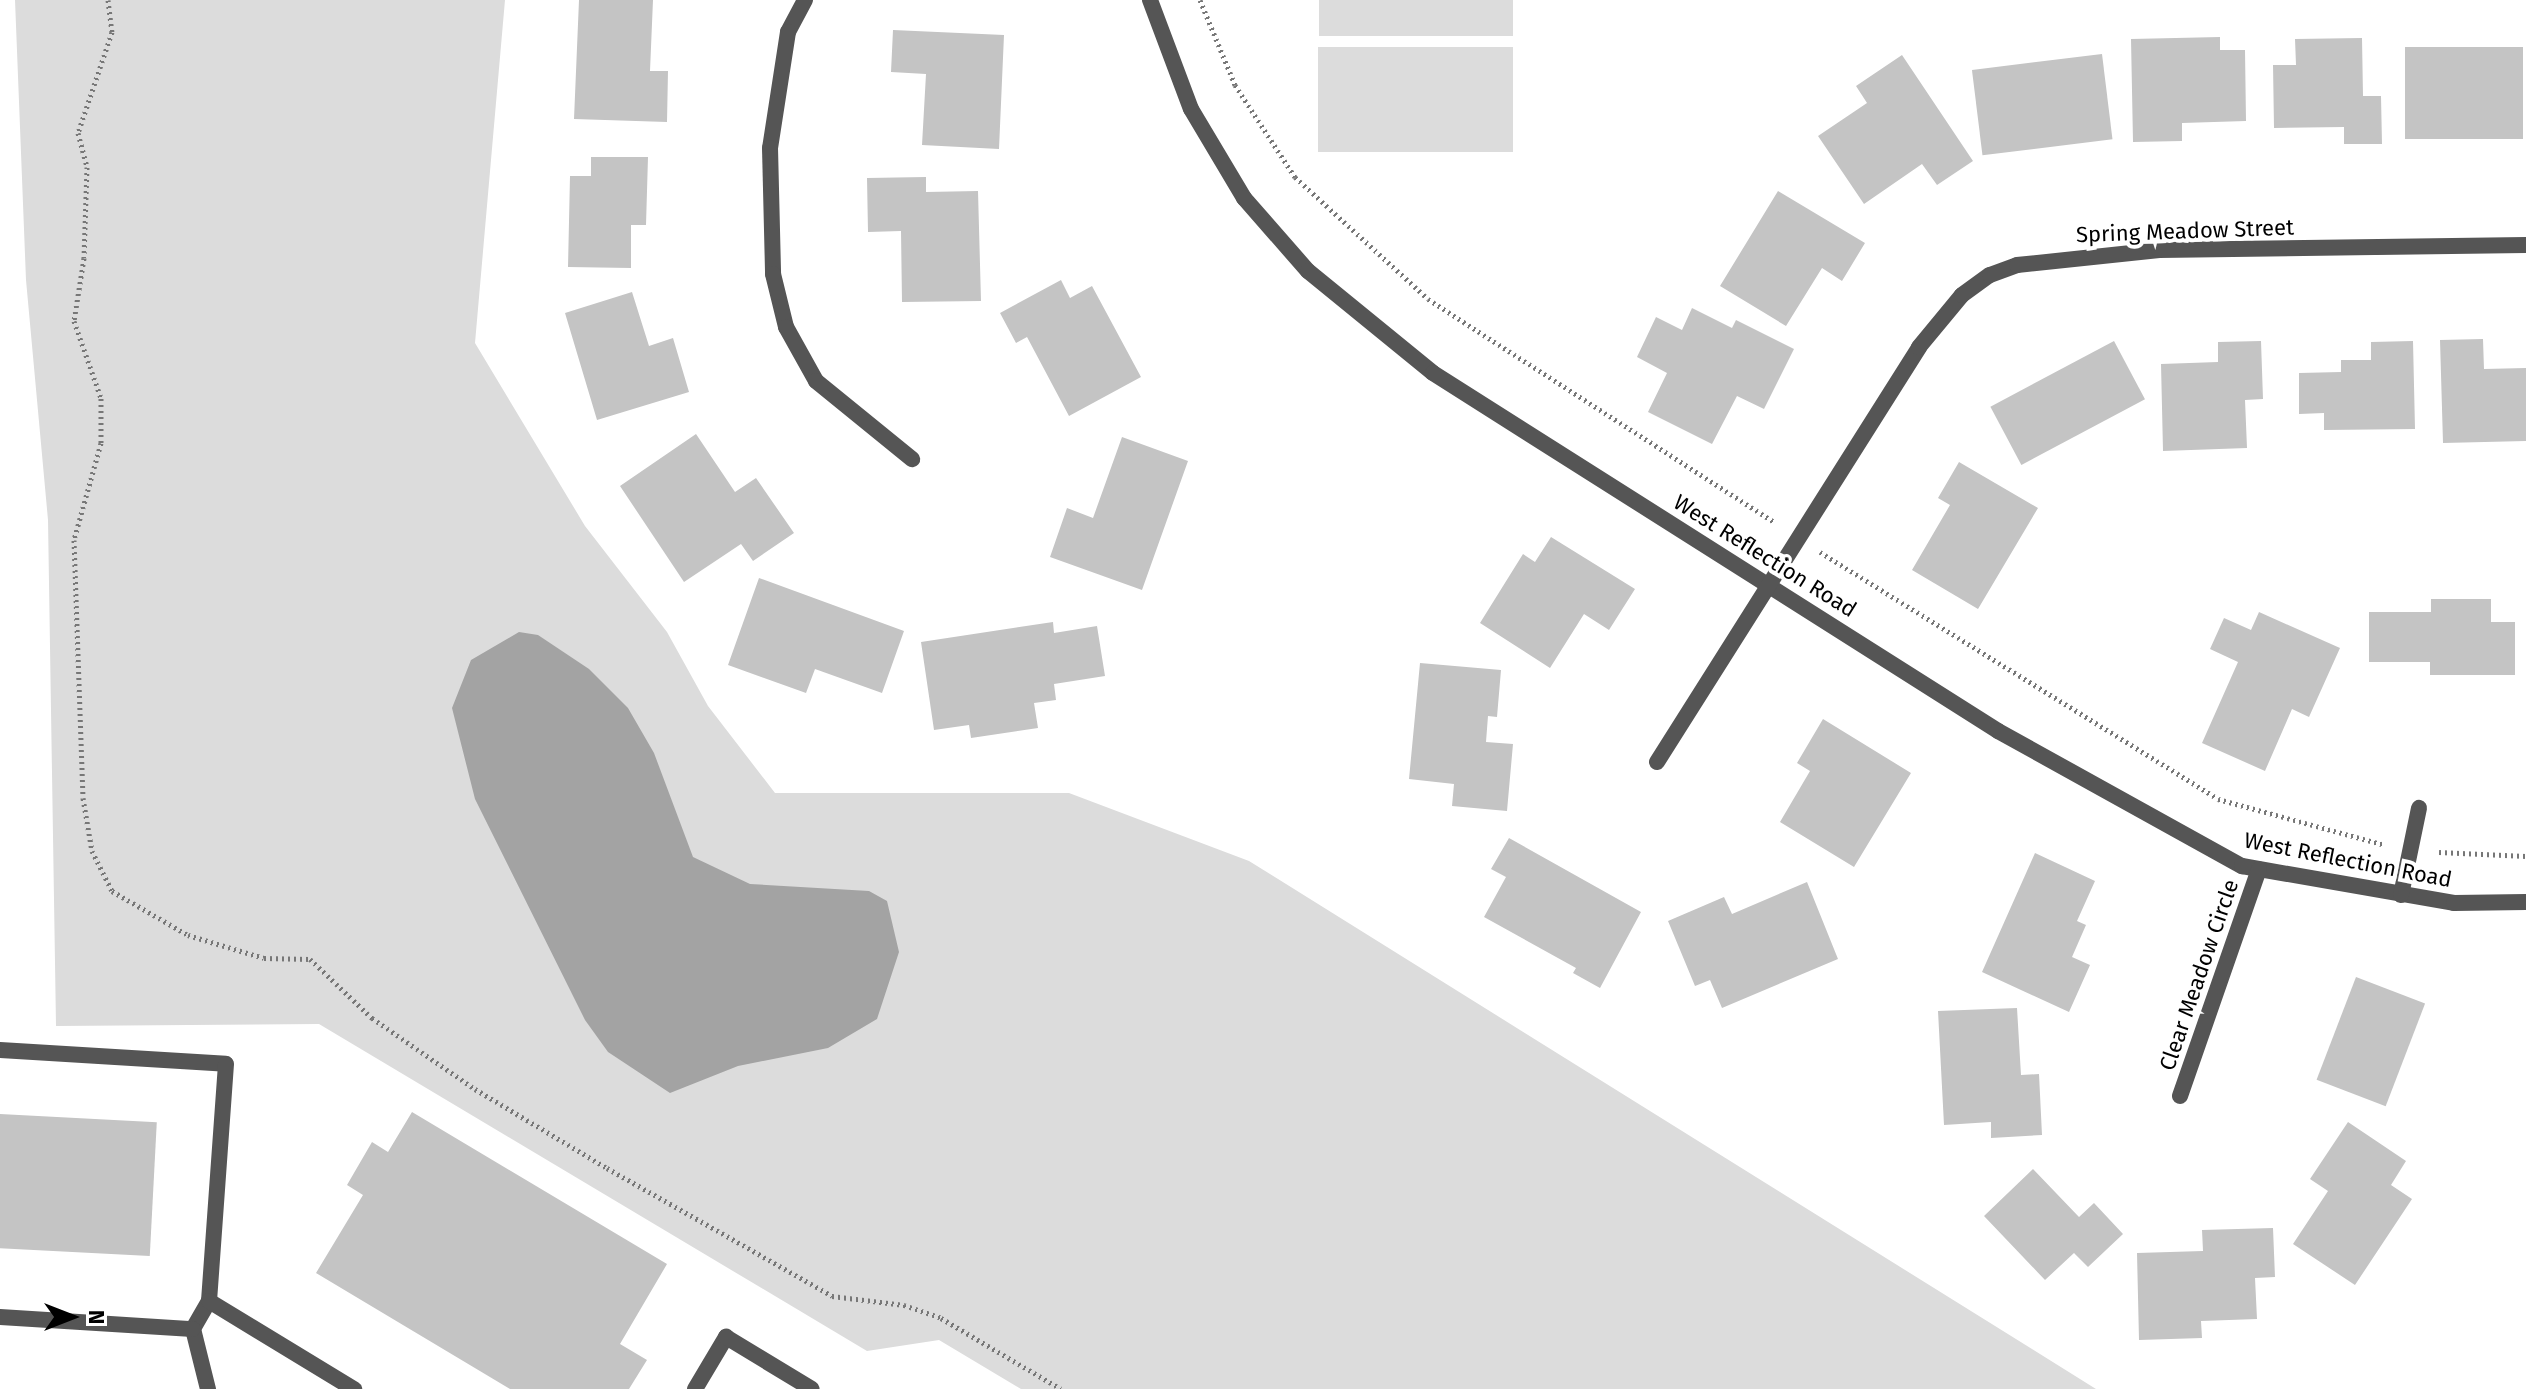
<!DOCTYPE html>
<html>
<head>
<meta charset="utf-8">
<style>
  body { margin:0 }
  #map { position:relative; width:2526px; height:1389px; overflow:hidden; background:#fff; font-family:"Fira Sans",sans-serif }
  div>[style] { position:absolute }
  .green>* { inset:0; background:#dcdcdc; transform-origin:0 0 }
  .water>* { inset:0; background:#a3a3a3 }
  .building>* { inset:0; background:#c4c4c4; transform-origin:0 0 }
  .path>* { height:5px; margin-top:-2.5px; transform-origin:0; background:repeating-linear-gradient(90deg,#777 0 2px,transparent 0 6px) }
  .lane>* { height:16px; margin:-8px; padding:0 8px; transform-origin:8px; border-radius:8px; background:#555 }
  .street>* { height:16px; margin:-8px; padding:0 8px; transform-origin:8px; border-radius:8px; background:#555 }
  span { translate:-50% -50%; white-space:nowrap; text-align:center; line-height:1.15; -webkit-text-stroke:8px #fff; paint-order:stroke }
  .street-label { font-size:22px; color:#000 }
  .north { position:absolute; left:32px; top:1277px; width:80px; height:80px; -webkit-text-stroke:6px #fff; paint-order:stroke; rotate:90deg; font-size:22px; font-weight:700; line-height:32px; text-align:center; color:#000 }
  .north::after { content:''; display:block; margin:auto; width:28px; height:36px; background:#000; clip-path:polygon(50% 0,100% 100%,50% 72%,0 100%) }
</style>
</head>
<body>
<div id="map">
  <div class="green">
    <div style="clip-path:polygon(15px 0,505px 0,475px 343px,585px 526px,667px 632px,708px 706px,775px 793px,1069px 793px,1249px 861px,2096px 1389px,1021px 1389px,939px 1340px,867px 1351px,319px 1024px,56px 1026px,48px 520px,26px 280px)"></div>
    <div style="left:1319px;top:0;width:194px;height:36px"></div>
    <div style="left:1318px;top:47px;width:195px;height:105px"></div>
  </div>
  <div class="water">
    <div style="clip-path:polygon(519px 632px,538px 635px,589px 669px,628px 708px,654px 753px,693px 857px,750px 884px,869px 891px,887px 901px,899px 952px,877px 1019px,828px 1048px,738px 1066px,670px 1093px,608px 1052px,585px 1020px,475px 799px,452px 708px,471px 660px)"></div>
  </div>
  <div class="building">
    <div style="clip-path:polygon(579px 0,653px 0,650px 71px,668px 71px,667px 122px,574px 119px)"></div>
    <div style="clip-path:polygon(893px 30px,1004px 35px,999px 149px,922px 145px,926px 74px,891px 72px)"></div>
    <div style="clip-path:polygon(2220px 37px,2220px 50px,2245px 50px,2246px 121px,2182px 123px,2182px 141px,2133px 142px,2131px 39px)"></div>
    <div style="clip-path:polygon(2362px 38px,2363px 96px,2381px 96px,2382px 144px,2344px 144px,2344px 127px,2274px 128px,2273px 65px,2296px 65px,2295px 39px)"></div>
    <div style="left:2405px;top:47px;width:118px;height:92px"></div>
    <div style="left:2102px;top:54px;width:86px;height:131px;rotate:83deg"></div>
    <div style="clip-path:polygon(1902px 55px,1973px 161px,1937px 185px,1922px 164px,1864px 204px,1818px 136px,1867px 103px,1856px 86px)"></div>
    <div style="clip-path:polygon(591px 157px,648px 157px,646px 225px,631px 225px,631px 268px,568px 267px,570px 176px,591px 176px)"></div>
    <div style="clip-path:polygon(926px 177px,926px 192px,978px 191px,981px 301px,902px 302px,901px 231px,868px 232px,867px 178px)"></div>
    <div style="clip-path:polygon(1778px 191px,1865px 243px,1842px 281px,1822px 268px,1786px 326px,1720px 286px)"></div>
    <div style="clip-path:polygon(1061px 280px,1070px 298px,1092px 286px,1141px 377px,1069px 416px,1027px 337px,1016px 343px,1000px 313px)"></div>
    <div style="clip-path:polygon(632px 292px,649px 346px,673px 338px,689px 392px,597px 420px,565px 313px)"></div>
    <div style="clip-path:polygon(1692px 308px,1732px 328px,1736px 320px,1794px 349px,1764px 409px,1737px 396px,1712px 444px,1648px 412px,1667px 373px,1637px 357px,1656px 317px,1682px 330px)"></div>
    <div style="clip-path:polygon(2483px 339px,2484px 369px,2526px 368px,2526px 441px,2443px 443px,2440px 340px)"></div>
    <div style="left:2114px;top:341px;width:66px;height:140px;rotate:62deg"></div>
    <div style="clip-path:polygon(2261px 341px,2263px 399px,2245px 400px,2247px 448px,2163px 451px,2161px 364px,2218px 362px,2218px 342px)"></div>
    <div style="clip-path:polygon(2413px 341px,2415px 429px,2324px 430px,2324px 413px,2299px 414px,2299px 373px,2341px 372px,2341px 360px,2371px 360px,2371px 342px)"></div>
    <div style="clip-path:polygon(696px 434px,735px 492px,756px 478px,794px 533px,753px 561px,741px 544px,684px 582px,620px 486px)"></div>
    <div style="clip-path:polygon(1122px 437px,1188px 461px,1142px 590px,1050px 557px,1067px 508px,1093px 518px)"></div>
    <div style="clip-path:polygon(1959px 462px,2038px 508px,1978px 609px,1912px 570px,1950px 505px,1938px 498px)"></div>
    <div style="clip-path:polygon(1551px 537px,1635px 589px,1609px 630px,1584px 614px,1550px 668px,1480px 623px,1523px 554px,1535px 562px)"></div>
    <div style="clip-path:polygon(759px 578px,904px 631px,882px 693px,815px 669px,806px 693px,728px 665px)"></div>
    <div style="clip-path:polygon(2431px 599px,2491px 599px,2491px 622px,2515px 622px,2515px 675px,2430px 675px,2430px 662px,2369px 662px,2369px 612px,2431px 612px)"></div>
    <div style="clip-path:polygon(2259px 612px,2340px 648px,2309px 717px,2292px 709px,2265px 771px,2202px 743px,2238px 662px,2210px 649px,2224px 618px,2251px 630px)"></div>
    <div style="clip-path:polygon(1053px 622px,1054px 633px,1097px 626px,1105px 676px,1054px 684px,1056px 700px,1034px 703px,1038px 728px,971px 738px,969px 725px,934px 730px,921px 642px)"></div>
    <div style="clip-path:polygon(1420px 663px,1501px 670px,1497px 717px,1488px 716px,1486px 742px,1513px 744px,1507px 811px,1452px 806px,1454px 784px,1409px 779px)"></div>
    <div style="clip-path:polygon(1823px 719px,1911px 773px,1854px 867px,1780px 822px,1810px 771px,1797px 763px)"></div>
    <div style="clip-path:polygon(1509px 838px,1641px 912px,1600px 988px,1573px 973px,1576px 968px,1484px 917px,1506px 877px,1491px 869px)"></div>
    <div style="clip-path:polygon(2035px 853px,2095px 881px,2077px 921px,2086px 925px,2072px 957px,2090px 965px,2069px 1012px,1982px 972px)"></div>
    <div style="clip-path:polygon(1807px 882px,1838px 959px,1722px 1008px,1710px 980px,1695px 986px,1668px 921px,1724px 897px,1732px 914px)"></div>
    <div style="left:2356px;top:977px;width:74px;height:110px;rotate:21deg"></div>
    <div style="clip-path:polygon(2017px 1008px,2021px 1075px,2039px 1074px,2042px 1135px,1991px 1138px,1991px 1122px,1944px 1125px,1938px 1011px)"></div>
    <div style="clip-path:polygon(412px 1112px,667px 1264px,620px 1344px,647px 1360px,629px 1389px,510px 1389px,316px 1273px,363px 1195px,347px 1185px,372px 1142px,388px 1152px)"></div>
    <div style="left:0;top:1114px;width:157px;height:134px;rotate:3deg"></div>
    <div style="clip-path:polygon(2348px 1122px,2406px 1161px,2391px 1185px,2412px 1199px,2355px 1285px,2293px 1244px,2328px 1191px,2310px 1179px)"></div>
    <div style="clip-path:polygon(2033px 1169px,2079px 1217px,2094px 1203px,2123px 1234px,2088px 1267px,2074px 1253px,2045px 1280px,1984px 1216px)"></div>
    <div style="clip-path:polygon(2273px 1228px,2275px 1277px,2255px 1278px,2257px 1319px,2201px 1321px,2202px 1338px,2139px 1340px,2137px 1253px,2203px 1251px,2202px 1230px)"></div>
  </div>
  <div class="path">
    <div style="left:108px;top:0;width:32px;rotate:83deg"></div>
    <div style="left:112px;top:32px;width:107px;rotate:108.6deg"></div>
    <div style="left:78px;top:133px;width:35px;rotate:75deg"></div>
    <div style="left:87px;top:167px;width:91px;rotate:91.9deg"></div>
    <div style="left:84px;top:258px;width:64px;rotate:99deg"></div>
    <div style="left:74px;top:321px;width:82px;rotate:70.7deg"></div>
    <div style="left:101px;top:398px;width:45px;rotate:90deg"></div>
    <div style="left:101px;top:443px;width:101px;rotate:105.6deg"></div>
    <div style="left:74px;top:540px;width:258px;rotate:88deg"></div>
    <div style="left:83px;top:798px;width:54px;rotate:80.4deg"></div>
    <div style="left:92px;top:851px;width:45px;rotate:63.4deg"></div>
    <div style="left:112px;top:891px;width:88px;rotate:30.1deg"></div>
    <div style="left:188px;top:935px;width:79px;rotate:16.8deg"></div>
    <div style="left:264px;top:958px;width:46px;rotate:1.2deg"></div>
    <div style="left:310px;top:959px;width:86px;rotate:43.6deg"></div>
    <div style="left:372px;top:1018px;width:125px;rotate:34.6deg"></div>
    <div style="left:475px;top:1089px;width:154px;rotate:30.9deg"></div>
    <div style="left:607px;top:1168px;width:259px;rotate:29.6deg"></div>
    <div style="left:832px;top:1296px;width:73px;rotate:7.1deg"></div>
    <div style="left:904px;top:1305px;width:39px;rotate:19deg"></div>
    <div style="left:941px;top:1318px;width:139px;rotate:30.6deg"></div>
    <div style="left:1200px;top:0;width:92px;rotate:67.6deg"></div>
    <div style="left:1235px;top:85px;width:110px;rotate:56.9deg"></div>
    <div style="left:1295px;top:177px;width:180px;rotate:42.5deg"></div>
    <div style="left:1428px;top:299px;width:413px;rotate:32.8deg"></div>
    <div style="left:1820px;top:552px;width:468px;rotate:31.8deg"></div>
    <div style="left:2218px;top:799px;width:173px;rotate:15.4deg"></div>
    <div style="left:2439px;top:852px;width:87px;rotate:2.6deg"></div>
  </div>
  <div class="lane">
    <div style="left:0;top:1050px;width:226px;rotate:3.5deg"></div>
    <div style="left:226px;top:1064px;width:238px;rotate:94.1deg"></div>
    <div style="left:209px;top:1301px;width:32px;rotate:120deg"></div>
    <div style="left:193px;top:1329px;width:62px;rotate:76deg"></div>
    <div style="left:209px;top:1301px;width:170px;rotate:31.3deg"></div>
    <div style="left:0;top:1317px;width:193px;rotate:3.6deg"></div>
    <div style="left:695px;top:1389px;width:61px;rotate:-59.2deg"></div>
    <div style="left:726px;top:1337px;width:100px;rotate:31.2deg"></div>
  </div>
  <div class="street">
    <div style="left:805px;top:0;width:36px;rotate:118deg"></div>
    <div style="left:788px;top:32px;width:117px;rotate:98.8deg"></div>
    <div style="left:770px;top:148px;width:126px;rotate:88.6deg"></div>
    <div style="left:773px;top:274px;width:55px;rotate:76.2deg"></div>
    <div style="left:786px;top:327px;width:62px;rotate:60.9deg"></div>
    <div style="left:816px;top:381px;width:124px;rotate:39.1deg"></div>
    <div style="left:1150px;top:0;width:116px;rotate:69.4deg"></div>
    <div style="left:1191px;top:109px;width:104px;rotate:59.2deg"></div>
    <div style="left:1244px;top:198px;width:97px;rotate:48.8deg"></div>
    <div style="left:1308px;top:271px;width:161px;rotate:39.2deg"></div>
    <div style="left:1433px;top:373px;width:669px;rotate:32.36deg"></div>
    <div style="left:1998px;top:731px;width:279px;rotate:29deg"></div>
    <div style="left:2242px;top:866px;width:215px;rotate:9.9deg"></div>
    <div style="left:2454px;top:903px;width:72px;rotate:-0.8deg"></div>
    <div style="left:1657px;top:762px;width:491px;rotate:-57.7deg"></div>
    <div style="left:1919px;top:347px;width:67px;rotate:-50.4deg"></div>
    <div style="left:1962px;top:295px;width:34px;rotate:-36deg"></div>
    <div style="left:1990px;top:275px;width:29px;rotate:-20deg"></div>
    <div style="left:2017px;top:265px;width:143px;rotate:-6deg"></div>
    <div style="left:2159px;top:250px;width:367px;rotate:-0.8deg"></div>
    <div style="left:2401px;top:895px;width:89px;rotate:-78.3deg"></div>
    <div style="left:2180px;top:1096px;width:240px;rotate:-70.8deg"></div>
  </div>
  <div class="street-label">
    <span style="left:2185px;top:231px;rotate:-2deg">Spring Meadow Street</span>
    <span style="left:1765px;top:556px;rotate:32deg">West Reflection Road</span>
    <span style="left:2348px;top:860px;rotate:11deg">West Reflection Road</span>
    <span style="left:2199px;top:975px;rotate:-71deg">Clear Meadow Circle</span>
  </div>
  <div class="north">N</div>
</div>
</body>
</html>
